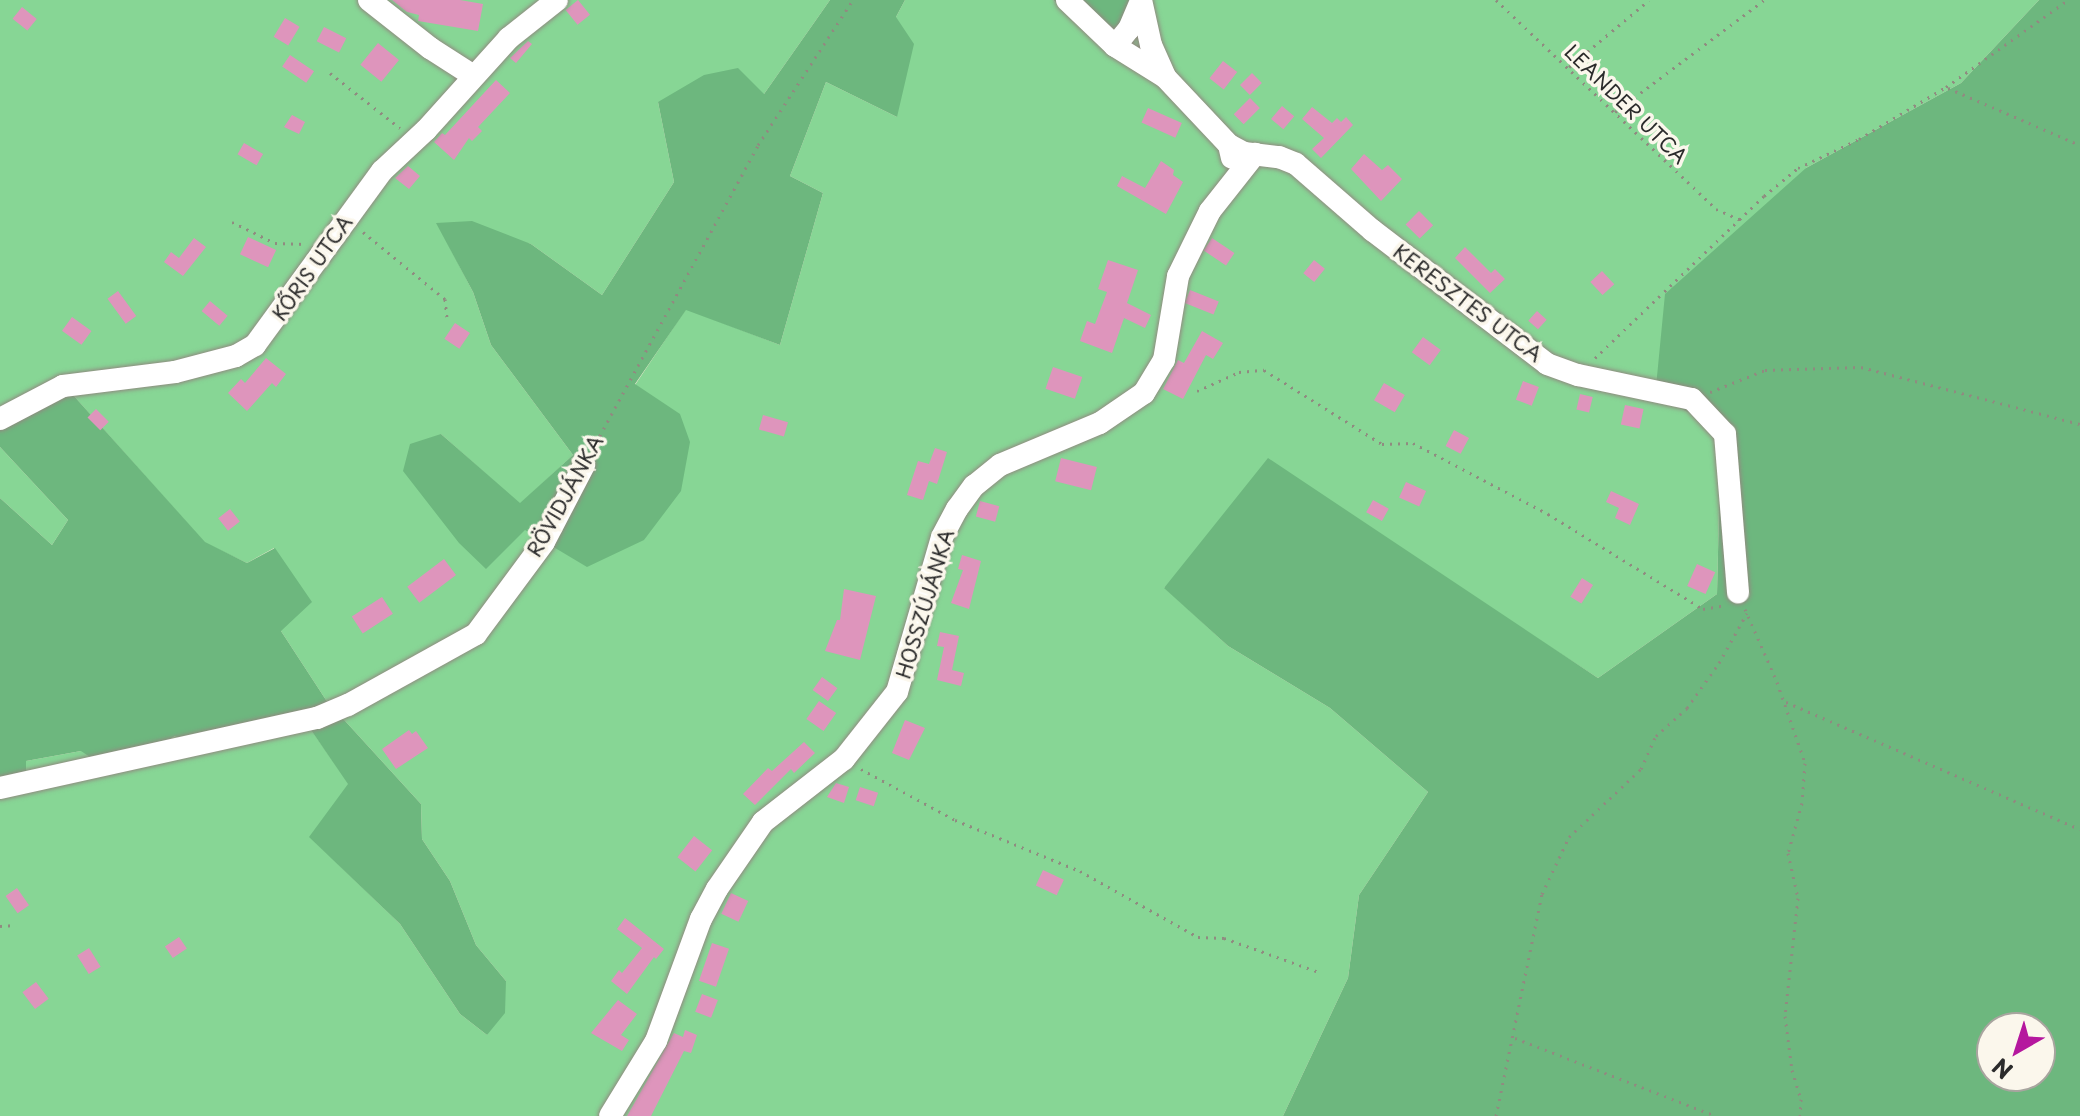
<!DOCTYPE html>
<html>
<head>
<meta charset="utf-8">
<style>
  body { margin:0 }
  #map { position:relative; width:2080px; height:1116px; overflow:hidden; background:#f4ebd5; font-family:"Playpen Sans",sans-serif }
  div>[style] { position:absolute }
  .green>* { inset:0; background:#87d695 }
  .forest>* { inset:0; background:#6db77e }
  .building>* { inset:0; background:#de95bc; transform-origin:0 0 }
  .path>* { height:3px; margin-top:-1.5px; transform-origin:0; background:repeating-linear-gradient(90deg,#908b80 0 2px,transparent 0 8px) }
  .roads { filter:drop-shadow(0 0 2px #908b80) drop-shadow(0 0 2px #908b80) }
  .minor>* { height:22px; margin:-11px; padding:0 11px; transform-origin:11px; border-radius:11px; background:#fff }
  span { translate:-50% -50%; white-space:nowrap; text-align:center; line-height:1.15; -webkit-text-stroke:7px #fbf7ec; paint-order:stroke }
  .street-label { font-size:20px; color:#2b2b2b }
  .north { position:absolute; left:1976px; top:1012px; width:80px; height:80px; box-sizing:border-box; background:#fbf7ec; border:2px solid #a8a59f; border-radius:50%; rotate:219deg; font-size:22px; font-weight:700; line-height:32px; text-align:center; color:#2b2b2b }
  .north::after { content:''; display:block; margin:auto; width:28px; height:36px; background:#b5179e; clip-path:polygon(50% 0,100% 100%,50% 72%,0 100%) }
</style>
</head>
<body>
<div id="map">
  <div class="green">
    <div style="clip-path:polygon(0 0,830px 0,764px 94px,658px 102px,674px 182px,602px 295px,531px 244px,437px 223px,473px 292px,491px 345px,573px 455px,520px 504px,441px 434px,486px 568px,635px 385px,686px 309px,780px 345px,823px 193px,790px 176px,826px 82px,897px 117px,896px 17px,905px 0,1053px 0,1098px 35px,1132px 0,2039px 0,1961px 83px,1806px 168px,1721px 426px,1717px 594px,1598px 678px,1448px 580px,1164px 587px,1228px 646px,1330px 708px,1428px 792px,1359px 895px,1348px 978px,1283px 1116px,0 1116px,0 778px,26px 761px,81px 751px,160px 746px,175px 736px,302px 717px,349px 784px,310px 837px,400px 924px,460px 1014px,487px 1035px,506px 981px,476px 945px,450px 881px,422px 839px,421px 804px,326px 700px,281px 631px,274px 548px,247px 563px,205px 543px,65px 386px,0 429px)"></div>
    <div style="clip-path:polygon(0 447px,68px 520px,52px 545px,0 498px)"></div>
  </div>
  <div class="forest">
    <div style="clip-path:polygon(830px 0,905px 0,896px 17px,914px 44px,897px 117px,826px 82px,790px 176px,823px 193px,780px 345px,686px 310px,635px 384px,680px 414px,690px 442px,681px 491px,644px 540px,587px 567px,525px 530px,486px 569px,459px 543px,403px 471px,410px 444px,441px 434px,520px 503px,573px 455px,491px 345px,473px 292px,436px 223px,472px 221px,531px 244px,602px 295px,674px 182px,658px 102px,704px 75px,738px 68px,764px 94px)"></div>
    <div style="clip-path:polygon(1053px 0,1132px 0,1126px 23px,1098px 35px)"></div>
    <div style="clip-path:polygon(evenodd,2039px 0,2080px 0,2080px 1116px,1283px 1116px,1348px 978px,1359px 895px,1428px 792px,1330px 708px,1228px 646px,1164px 588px,1268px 458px,1598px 678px,1717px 594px,1721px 427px,1655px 397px,1665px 294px,1806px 168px,1961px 83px,2039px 0,1992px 1028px,2040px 1028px,2040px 1076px,1992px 1076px,1992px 1028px)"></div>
    <div style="clip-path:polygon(65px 386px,205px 542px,247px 563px,275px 548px,312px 602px,281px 631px,326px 700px,421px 804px,422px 839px,450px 881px,476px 945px,506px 981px,505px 1013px,487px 1035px,460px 1014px,400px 924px,309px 837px,348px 784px,302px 717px,192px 745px,175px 736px,160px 746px,155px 764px,116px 774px,81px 751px,26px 761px,26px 775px,0 778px,0 498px,52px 545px,68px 520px,0 447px,0 429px)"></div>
  </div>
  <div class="building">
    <div style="clip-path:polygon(392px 0,460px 0,483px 4px,478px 31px,418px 21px,419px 15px,407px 12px)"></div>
    <div style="left:578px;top:0;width:19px;height:16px;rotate:51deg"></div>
    <div style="left:22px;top:7px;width:19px;height:15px;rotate:39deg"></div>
    <div style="left:285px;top:18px;width:17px;height:22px;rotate:31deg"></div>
    <div style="left:324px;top:27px;width:25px;height:16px;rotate:27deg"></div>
    <div style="clip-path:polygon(528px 41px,532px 44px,516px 63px,510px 58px)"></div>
    <div style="left:378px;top:43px;width:27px;height:28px;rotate:39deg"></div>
    <div style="left:290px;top:55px;width:29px;height:14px;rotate:34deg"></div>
    <div style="left:1223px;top:61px;width:18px;height:22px;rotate:38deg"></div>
    <div style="left:1252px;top:73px;width:14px;height:17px;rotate:45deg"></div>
    <div style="clip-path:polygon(496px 80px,510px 93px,478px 127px,482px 131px,472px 141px,469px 138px,454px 160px,434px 142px,442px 133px,445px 135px)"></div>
    <div style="left:1250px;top:98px;width:14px;height:23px;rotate:45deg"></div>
    <div style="left:1282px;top:106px;width:16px;height:17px;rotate:40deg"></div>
    <div style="clip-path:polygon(1312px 107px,1332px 123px,1337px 118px,1341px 122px,1346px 117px,1353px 125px,1321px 158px,1312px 149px,1324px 138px,1302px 119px)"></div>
    <div style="left:1148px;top:108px;width:37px;height:16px;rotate:24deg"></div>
    <div style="clip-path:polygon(292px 115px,305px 122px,299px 134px,284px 127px)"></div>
    <div style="left:244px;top:143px;width:22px;height:13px;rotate:30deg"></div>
    <div style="clip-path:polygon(1364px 154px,1382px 170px,1388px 165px,1402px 179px,1381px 201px,1351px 169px)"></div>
    <div style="clip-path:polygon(1161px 161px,1174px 170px,1173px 175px,1183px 182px,1166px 214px,1117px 186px,1122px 176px,1145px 188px)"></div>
    <div style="clip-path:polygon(408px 166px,420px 176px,409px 189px,395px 178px)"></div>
    <div style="left:1419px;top:211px;width:20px;height:19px;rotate:45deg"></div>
    <div style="left:248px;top:237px;width:31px;height:19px;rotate:25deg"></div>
    <div style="clip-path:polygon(194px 238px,206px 247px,183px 276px,164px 262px,171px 252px,179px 258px)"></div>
    <div style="left:1212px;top:238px;width:27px;height:15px;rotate:34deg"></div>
    <div style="clip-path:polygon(1465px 247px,1491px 273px,1495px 269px,1505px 279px,1490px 293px,1455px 258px)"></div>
    <div style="clip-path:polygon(1108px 260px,1138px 270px,1127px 303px,1151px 315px,1145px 328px,1124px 318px,1112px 353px,1080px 341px,1087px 321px,1095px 324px,1107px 292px,1098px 289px)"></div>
    <div style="left:1314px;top:260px;width:14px;height:17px;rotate:39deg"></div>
    <div style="left:1602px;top:271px;width:18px;height:16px;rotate:47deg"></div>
    <div style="left:1190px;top:290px;width:31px;height:14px;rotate:22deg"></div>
    <div style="left:118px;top:291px;width:31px;height:13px;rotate:54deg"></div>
    <div style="left:210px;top:301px;width:23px;height:13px;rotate:40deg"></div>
    <div style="left:1537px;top:311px;width:13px;height:13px;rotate:42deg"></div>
    <div style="left:72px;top:317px;width:24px;height:17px;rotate:36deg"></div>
    <div style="left:455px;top:323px;width:18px;height:19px;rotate:34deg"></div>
    <div style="clip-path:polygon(1202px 331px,1223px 343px,1213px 359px,1206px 355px,1183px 399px,1163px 389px,1178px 360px,1184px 363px)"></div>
    <div style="left:1423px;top:337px;width:22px;height:19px;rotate:36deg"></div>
    <div style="clip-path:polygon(266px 358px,286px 374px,276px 387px,272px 383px,247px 411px,228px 393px,241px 379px,245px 383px)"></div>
    <div style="left:1053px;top:367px;width:31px;height:23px;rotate:19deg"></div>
    <div style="left:1523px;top:381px;width:17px;height:20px;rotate:21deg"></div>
    <div style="left:1384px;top:383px;width:24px;height:20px;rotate:30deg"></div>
    <div style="left:1580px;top:394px;width:13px;height:16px;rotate:13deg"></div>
    <div style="left:1625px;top:405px;width:19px;height:20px;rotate:12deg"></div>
    <div style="left:96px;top:409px;width:18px;height:12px;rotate:45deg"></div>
    <div style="left:763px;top:415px;width:26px;height:15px;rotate:16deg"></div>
    <div style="left:1454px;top:430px;width:17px;height:18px;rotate:28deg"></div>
    <div style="clip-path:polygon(935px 448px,947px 452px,937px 484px,929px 481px,923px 500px,907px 495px,918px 461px,929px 464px)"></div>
    <div style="left:1061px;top:458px;width:37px;height:24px;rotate:14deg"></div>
    <div style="left:1406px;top:482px;width:22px;height:17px;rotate:24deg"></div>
    <div style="clip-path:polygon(1611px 491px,1639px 504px,1630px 525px,1615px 518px,1619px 508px,1606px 502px)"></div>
    <div style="left:1373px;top:500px;width:18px;height:14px;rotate:29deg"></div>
    <div style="left:980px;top:501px;width:20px;height:16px;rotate:15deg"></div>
    <div style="left:230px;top:509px;width:16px;height:15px;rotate:52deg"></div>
    <div style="clip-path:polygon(962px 555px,981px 561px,969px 609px,951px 603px,963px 570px,958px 569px)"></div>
    <div style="left:444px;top:559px;width:20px;height:46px;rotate:53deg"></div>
    <div style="left:1697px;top:564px;width:20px;height:24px;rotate:24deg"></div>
    <div style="left:1582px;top:578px;width:13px;height:22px;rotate:32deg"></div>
    <div style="clip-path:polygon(844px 589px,876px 596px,860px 660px,825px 651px,837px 620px,840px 620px)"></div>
    <div style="left:382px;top:597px;width:20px;height:36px;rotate:57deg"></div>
    <div style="clip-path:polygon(940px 632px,959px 636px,952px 670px,964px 673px,961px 686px,937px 680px,944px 647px,937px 646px)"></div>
    <div style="left:822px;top:677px;width:19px;height:16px;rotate:36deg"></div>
    <div style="left:819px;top:701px;width:21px;height:22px;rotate:35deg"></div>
    <div style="clip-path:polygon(905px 720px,925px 728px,909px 760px,892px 753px)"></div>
    <div style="clip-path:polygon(409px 730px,412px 734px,416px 731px,428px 748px,396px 769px,382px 749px)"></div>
    <div style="clip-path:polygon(804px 742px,815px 753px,794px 773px,791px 769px,755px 805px,743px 794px,768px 768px,772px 771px)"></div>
    <div style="clip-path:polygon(836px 783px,849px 787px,844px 803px,827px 797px)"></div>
    <div style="left:860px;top:787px;width:19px;height:14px;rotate:18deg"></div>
    <div style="left:694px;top:836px;width:23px;height:27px;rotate:38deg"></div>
    <div style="left:1043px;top:870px;width:23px;height:17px;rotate:25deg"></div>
    <div style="left:17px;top:888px;width:21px;height:14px;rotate:55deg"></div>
    <div style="left:731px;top:893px;width:19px;height:23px;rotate:25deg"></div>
    <div style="clip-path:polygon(625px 918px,664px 949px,656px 959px,654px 957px,627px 994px,611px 981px,619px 970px,622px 973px,642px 948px,617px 929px)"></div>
    <div style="left:179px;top:937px;width:14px;height:17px;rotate:56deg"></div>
    <div style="left:712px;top:943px;width:18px;height:40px;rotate:19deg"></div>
    <div style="left:89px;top:948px;width:22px;height:14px;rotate:58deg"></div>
    <div style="left:36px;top:982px;width:21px;height:17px;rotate:53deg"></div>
    <div style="left:702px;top:994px;width:17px;height:19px;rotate:21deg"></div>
    <div style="clip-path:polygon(618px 1000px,637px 1014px,621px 1035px,629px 1040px,622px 1051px,591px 1033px)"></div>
    <div style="clip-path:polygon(685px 1030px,697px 1035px,691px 1053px,684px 1051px,651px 1116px,627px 1116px,674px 1033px,683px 1037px)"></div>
  </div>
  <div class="path">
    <div style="left:1496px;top:0;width:303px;rotate:43.5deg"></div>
    <div style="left:1716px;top:209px;width:27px;rotate:24deg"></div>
    <div style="left:1569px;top:67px;width:104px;rotate:-39.9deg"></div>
    <div style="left:330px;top:73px;width:89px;rotate:38.2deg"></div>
    <div style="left:1948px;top:88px;width:144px;rotate:23.4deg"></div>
    <div style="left:1615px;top:112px;width:186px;rotate:-36.9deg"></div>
    <div style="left:232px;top:222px;width:48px;rotate:26deg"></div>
    <div style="left:275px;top:243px;width:31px;rotate:2deg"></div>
    <div style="left:363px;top:232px;width:106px;rotate:39.3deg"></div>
    <div style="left:445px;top:299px;width:18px;rotate:84deg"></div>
    <div style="left:1595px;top:358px;width:234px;rotate:-43.8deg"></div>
    <div style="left:1764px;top:196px;width:44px;rotate:-39.5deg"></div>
    <div style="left:1798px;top:168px;width:68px;rotate:-25.4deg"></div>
    <div style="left:1859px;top:139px;width:101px;rotate:-30.9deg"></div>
    <div style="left:1946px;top:87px;width:150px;rotate:-35.5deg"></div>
    <div style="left:1197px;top:391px;width:46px;rotate:-24.3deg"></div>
    <div style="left:1239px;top:372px;width:25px;rotate:-5deg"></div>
    <div style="left:1264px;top:370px;width:139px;rotate:32.1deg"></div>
    <div style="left:1382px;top:444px;width:31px;rotate:-2deg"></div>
    <div style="left:1413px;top:443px;width:153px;rotate:27.7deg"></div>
    <div style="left:1548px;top:514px;width:182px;rotate:31.5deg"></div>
    <div style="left:1703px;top:609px;width:22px;rotate:-10deg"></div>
    <div style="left:1710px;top:392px;width:59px;rotate:-21.8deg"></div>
    <div style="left:1765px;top:370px;width:96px;rotate:-1.8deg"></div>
    <div style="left:1861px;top:367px;width:226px;rotate:14.6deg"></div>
    <div style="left:592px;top:450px;width:347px;rotate:-61.4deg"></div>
    <div style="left:758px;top:145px;width:173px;rotate:-56.8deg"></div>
    <div style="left:1745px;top:609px;width:80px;rotate:66.3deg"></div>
    <div style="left:1777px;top:682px;width:86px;rotate:70.9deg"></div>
    <div style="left:1805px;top:763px;width:40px;rotate:94.3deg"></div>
    <div style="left:1802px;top:803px;width:52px;rotate:105.6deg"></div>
    <div style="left:1788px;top:853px;width:46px;rotate:77.5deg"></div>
    <div style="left:1798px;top:898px;width:119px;rotate:96.3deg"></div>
    <div style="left:1785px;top:1016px;width:54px;rotate:82.6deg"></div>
    <div style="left:1792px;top:1070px;width:30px;rotate:73deg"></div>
    <div style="left:1801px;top:1099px;width:17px;rotate:93deg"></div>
    <div style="left:1786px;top:702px;width:320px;rotate:23.4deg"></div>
    <div style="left:861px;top:769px;width:107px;rotate:28.5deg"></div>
    <div style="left:955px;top:820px;width:135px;rotate:22.2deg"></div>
    <div style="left:1080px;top:871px;width:135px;rotate:29.2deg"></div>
    <div style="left:1198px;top:937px;width:26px;rotate:2deg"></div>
    <div style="left:1224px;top:938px;width:101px;rotate:19.7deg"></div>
    <div style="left:0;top:926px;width:16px;rotate:-4deg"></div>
    <div style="left:1515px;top:1038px;width:216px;rotate:21.2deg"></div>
    <div style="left:1496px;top:1116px;width:227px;rotate:-78.3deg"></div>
    <div style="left:1542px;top:894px;width:63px;rotate:-64.7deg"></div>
    <div style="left:1569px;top:837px;width:99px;rotate:-43.4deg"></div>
    <div style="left:1641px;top:769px;width:36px;rotate:-66deg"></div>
    <div style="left:1656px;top:736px;width:42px;rotate:-42.1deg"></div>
    <div style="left:1687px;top:708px;width:55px;rotate:-54.6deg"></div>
    <div style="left:1719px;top:663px;width:57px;rotate:-60.8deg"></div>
  </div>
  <div class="roads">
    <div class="minor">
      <div style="left:369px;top:0;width:78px;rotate:38.2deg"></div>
      <div style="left:430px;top:48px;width:50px;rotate:32.7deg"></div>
      <div style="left:1067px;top:0;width:66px;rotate:43.8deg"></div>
      <div style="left:1115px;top:46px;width:22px;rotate:-51deg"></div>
      <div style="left:1129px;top:29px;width:28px;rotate:-67deg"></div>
      <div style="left:1141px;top:0;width:46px;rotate:77.5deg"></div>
      <div style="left:1151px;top:45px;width:35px;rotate:66deg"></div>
      <div style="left:1165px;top:77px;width:93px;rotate:46.7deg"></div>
      <div style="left:1229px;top:145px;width:13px;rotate:77deg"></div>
      <div style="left:1115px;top:46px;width:59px;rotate:31.8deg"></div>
      <div style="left:1229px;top:145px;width:17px;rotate:28deg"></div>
      <div style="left:1244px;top:153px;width:35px;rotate:7deg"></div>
      <div style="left:1279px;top:157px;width:18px;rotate:22deg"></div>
      <div style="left:1296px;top:164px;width:101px;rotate:41deg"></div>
      <div style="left:1372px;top:230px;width:220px;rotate:37.4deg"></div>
      <div style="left:1547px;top:364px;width:33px;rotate:20deg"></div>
      <div style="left:1578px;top:375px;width:116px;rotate:11.9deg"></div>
      <div style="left:1692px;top:399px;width:48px;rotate:46.7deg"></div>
      <div style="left:1725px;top:434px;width:159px;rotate:85.3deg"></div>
      <div style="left:0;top:419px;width:71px;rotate:-27.6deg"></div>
      <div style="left:63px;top:386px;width:113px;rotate:-7.1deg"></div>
      <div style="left:175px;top:372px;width:63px;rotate:-14.7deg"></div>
      <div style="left:236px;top:356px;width:22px;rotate:-30deg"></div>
      <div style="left:255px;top:345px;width:215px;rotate:-53.9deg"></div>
      <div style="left:382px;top:171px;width:60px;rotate:-43deg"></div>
      <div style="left:426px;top:130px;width:124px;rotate:-47.9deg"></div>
      <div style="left:509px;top:38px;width:61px;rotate:-38.4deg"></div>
      <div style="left:0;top:788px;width:325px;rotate:-12.5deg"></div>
      <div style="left:317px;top:718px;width:34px;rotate:-23deg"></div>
      <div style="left:348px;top:705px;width:146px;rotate:-29deg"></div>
      <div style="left:476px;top:634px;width:114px;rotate:-53.5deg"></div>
      <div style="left:544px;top:542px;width:87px;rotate:-62.5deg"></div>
      <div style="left:610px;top:1116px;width:88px;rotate:-58.5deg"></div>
      <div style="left:656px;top:1041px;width:130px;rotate:-69.8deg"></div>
      <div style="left:701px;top:919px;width:34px;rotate:-62deg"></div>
      <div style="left:717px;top:889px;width:81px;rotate:-55.5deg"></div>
      <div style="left:763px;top:822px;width:103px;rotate:-37.9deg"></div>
      <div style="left:844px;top:759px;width:85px;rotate:-51.7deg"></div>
      <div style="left:897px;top:692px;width:161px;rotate:-73.8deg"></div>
      <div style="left:942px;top:537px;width:32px;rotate:-62deg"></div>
      <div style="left:957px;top:509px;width:29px;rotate:-54deg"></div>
      <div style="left:974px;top:486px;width:33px;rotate:-39deg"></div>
      <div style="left:1000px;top:465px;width:108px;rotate:-22.8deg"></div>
      <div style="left:1100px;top:423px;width:53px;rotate:-34.3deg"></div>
      <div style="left:1144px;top:393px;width:39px;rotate:-59deg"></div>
      <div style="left:1164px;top:360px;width:85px;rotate:-80.5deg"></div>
      <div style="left:1178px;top:276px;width:72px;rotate:-63.8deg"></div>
      <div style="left:1210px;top:211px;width:73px;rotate:-51.7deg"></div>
    </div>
  </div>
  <div class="street-label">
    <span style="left:1626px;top:104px;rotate:44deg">LEANDER UTCA</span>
    <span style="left:312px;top:268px;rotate:-55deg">KŐRIS UTCA</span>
    <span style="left:1468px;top:303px;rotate:37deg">KERESZTES UTCA</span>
    <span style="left:565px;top:496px;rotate:-61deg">RÖVIDJÁNKA</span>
    <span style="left:925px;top:604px;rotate:-73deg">HOSSZÚJÁNKA</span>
  </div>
  <div class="north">N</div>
</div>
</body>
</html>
